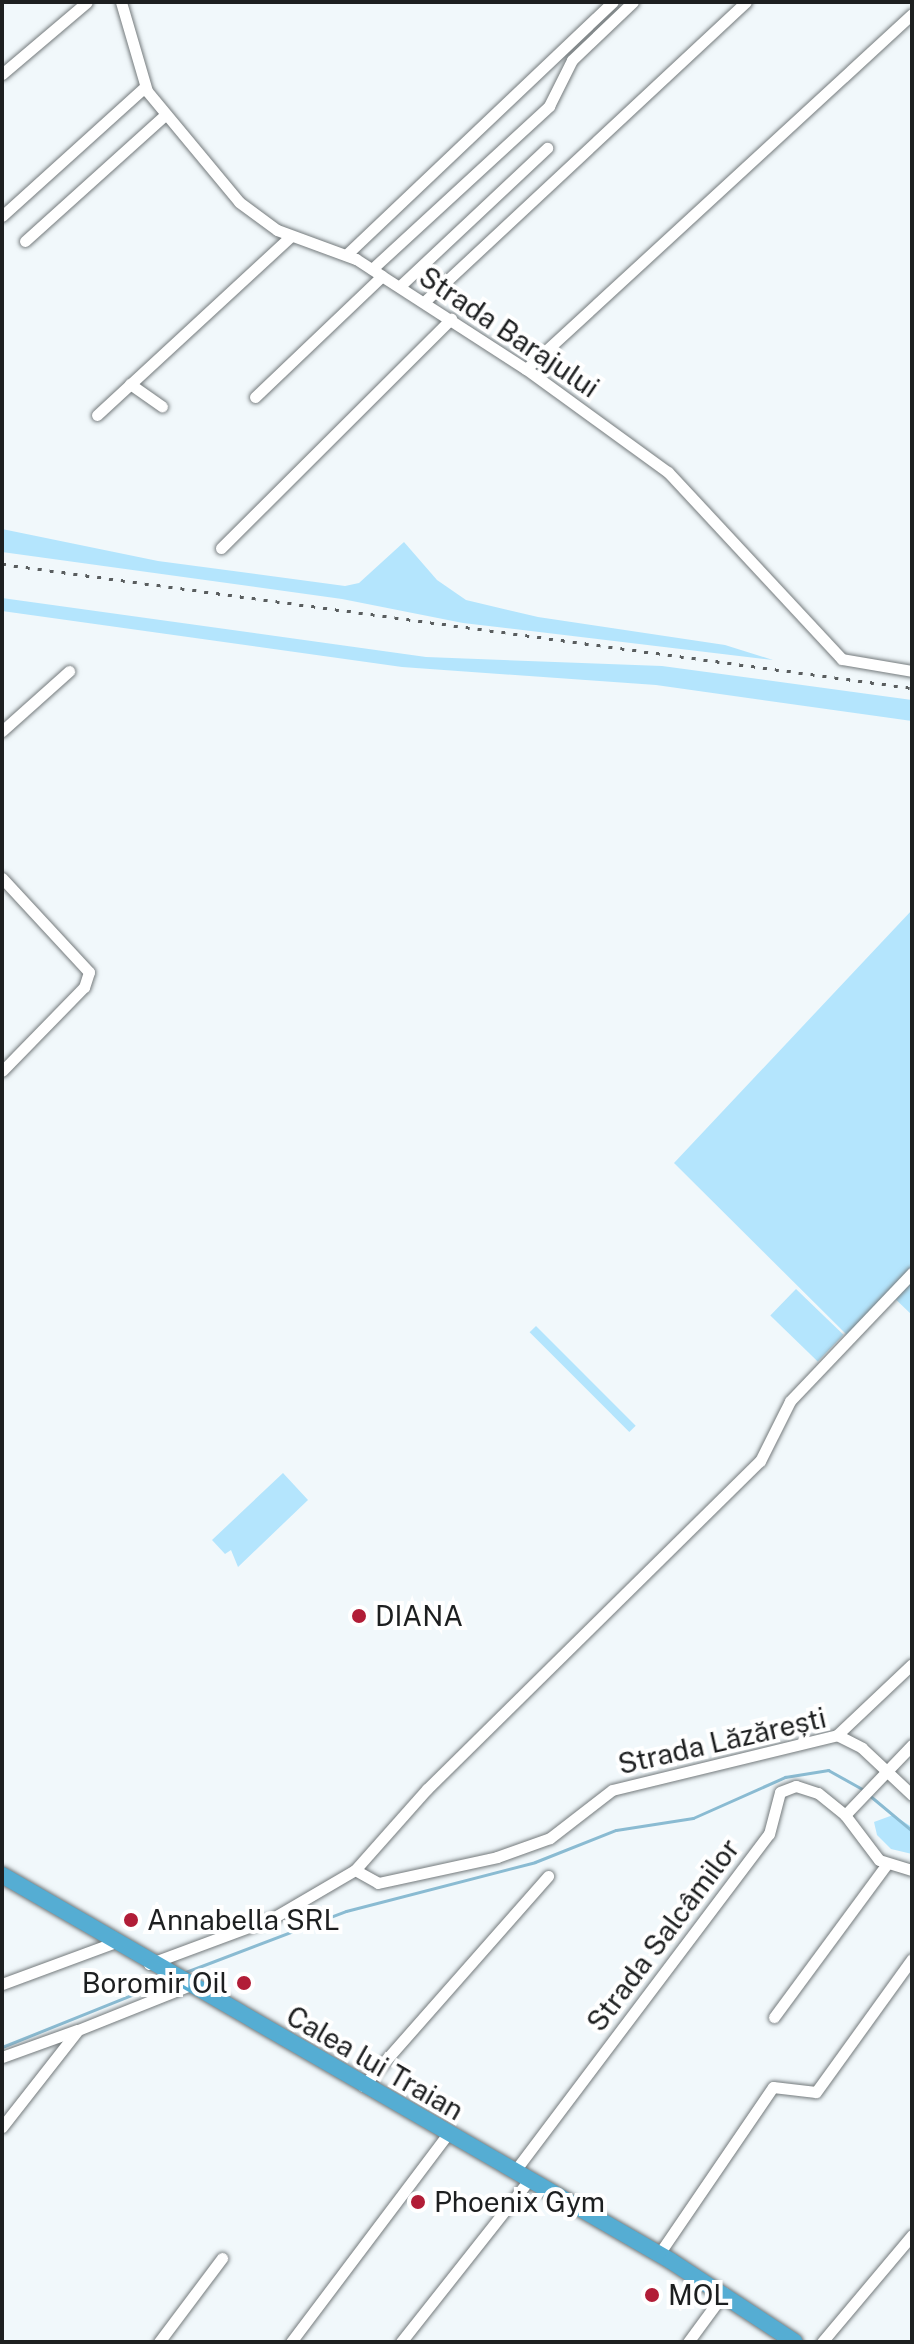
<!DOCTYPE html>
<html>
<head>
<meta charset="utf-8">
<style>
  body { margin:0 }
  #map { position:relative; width:914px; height:2344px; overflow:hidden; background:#f1f8fb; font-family:"Public Sans",sans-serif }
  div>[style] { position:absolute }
  .green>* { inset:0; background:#b4e5fd; transform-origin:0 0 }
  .stream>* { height:3px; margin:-1.5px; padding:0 1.5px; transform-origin:1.5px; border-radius:1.5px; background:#8abbd2 }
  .roads { filter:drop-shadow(0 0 2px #747a7c) drop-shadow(0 0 2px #747a7c) }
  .minor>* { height:11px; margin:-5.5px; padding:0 5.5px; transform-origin:5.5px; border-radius:5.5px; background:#fff }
  .highway>* { height:16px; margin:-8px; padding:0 8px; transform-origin:8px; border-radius:8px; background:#55add3 }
  .rail>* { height:3px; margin-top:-1.5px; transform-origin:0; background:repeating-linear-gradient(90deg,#5a5e5f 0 4px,transparent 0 12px) }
  .dots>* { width:22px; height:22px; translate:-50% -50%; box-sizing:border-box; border:4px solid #fff; border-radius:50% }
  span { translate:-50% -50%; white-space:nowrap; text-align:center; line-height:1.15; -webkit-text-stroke:8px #fff; paint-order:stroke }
  .street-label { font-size:28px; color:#1d1f20 }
  .poi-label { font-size:28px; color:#1d1f20 }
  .left { translate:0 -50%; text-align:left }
  .right { translate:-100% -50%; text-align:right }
  .frame { position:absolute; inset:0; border:4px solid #1d1f20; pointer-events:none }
</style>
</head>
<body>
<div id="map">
  <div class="green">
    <div style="clip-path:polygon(2px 529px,158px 561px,345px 586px,359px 583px,404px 542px,437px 580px,466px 600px,538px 617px,725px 645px,773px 660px,463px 623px,342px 599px,2px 552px)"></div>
    <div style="clip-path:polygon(2px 598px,426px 657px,662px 666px,912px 700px,912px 721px,656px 685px,402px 667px,2px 611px)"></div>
    <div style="clip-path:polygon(912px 910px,912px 1315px,888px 1292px,847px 1335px,674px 1163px)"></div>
    <div style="left:796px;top:1289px;width:66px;height:37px;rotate:44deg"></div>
    <div style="left:536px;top:1326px;width:141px;height:9px;rotate:45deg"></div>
    <div style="clip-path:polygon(283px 1473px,308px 1500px,238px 1567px,231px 1550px,225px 1554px,212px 1540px)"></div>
    <div style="clip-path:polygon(893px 1815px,912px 1827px,912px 1854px,891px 1849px,877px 1835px,874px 1822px)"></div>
  </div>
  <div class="stream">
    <div style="left:869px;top:1795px;width:56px;rotate:39.9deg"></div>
    <div style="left:183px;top:1973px;width:174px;rotate:-20.8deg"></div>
    <div style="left:346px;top:1911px;width:195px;rotate:-14.5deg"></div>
    <div style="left:535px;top:1862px;width:87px;rotate:-21.6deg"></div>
    <div style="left:616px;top:1830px;width:78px;rotate:-8.9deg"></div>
    <div style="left:693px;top:1818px;width:101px;rotate:-24deg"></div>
    <div style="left:785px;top:1777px;width:44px;rotate:-9.2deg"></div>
    <div style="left:828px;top:1770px;width:41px;rotate:29.1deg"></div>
    <div style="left:2px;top:2047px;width:180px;rotate:-21.9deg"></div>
  </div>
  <div class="roads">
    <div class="minor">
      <div style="left:121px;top:2px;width:93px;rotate:73.7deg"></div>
      <div style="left:147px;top:91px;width:144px;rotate:50.3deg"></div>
      <div style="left:239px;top:202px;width:47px;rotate:36.4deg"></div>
      <div style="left:277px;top:230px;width:84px;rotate:20.2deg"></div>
      <div style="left:356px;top:259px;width:31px;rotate:33deg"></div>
      <div style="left:382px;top:276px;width:171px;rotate:32.9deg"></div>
      <div style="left:526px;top:369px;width:175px;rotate:36deg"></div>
      <div style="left:668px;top:472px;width:255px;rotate:47.1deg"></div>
      <div style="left:842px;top:659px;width:71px;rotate:9.7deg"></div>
      <div style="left:2px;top:74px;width:111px;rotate:-40.3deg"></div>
      <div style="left:2px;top:216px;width:193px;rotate:-42.1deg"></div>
      <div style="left:25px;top:241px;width:187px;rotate:-42deg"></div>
      <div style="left:346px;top:255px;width:368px;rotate:-43.5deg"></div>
      <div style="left:372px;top:269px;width:241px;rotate:-42.6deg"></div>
      <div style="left:549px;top:106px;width:51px;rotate:-63.4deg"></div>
      <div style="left:572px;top:60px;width:84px;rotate:-43.6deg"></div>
      <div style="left:400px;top:286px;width:202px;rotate:-43.2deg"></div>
      <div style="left:424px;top:302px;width:440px;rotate:-43deg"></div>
      <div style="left:526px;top:369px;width:524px;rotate:-42.6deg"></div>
      <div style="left:130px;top:384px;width:39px;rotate:35deg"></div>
      <div style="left:255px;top:397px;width:175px;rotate:-43.6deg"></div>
      <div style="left:97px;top:415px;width:263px;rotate:-42.7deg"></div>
      <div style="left:221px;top:548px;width:325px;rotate:-44.9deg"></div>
      <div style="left:2px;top:731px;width:90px;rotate:-41.8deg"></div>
      <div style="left:2px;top:878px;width:128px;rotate:47.2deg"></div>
      <div style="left:89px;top:972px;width:16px;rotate:108deg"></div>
      <div style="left:84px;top:987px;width:117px;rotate:134.3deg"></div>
      <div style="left:837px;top:1735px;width:103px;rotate:-43.4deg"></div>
      <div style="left:845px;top:1815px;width:97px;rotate:-46.3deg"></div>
      <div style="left:355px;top:1870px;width:26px;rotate:29deg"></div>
      <div style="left:378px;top:1883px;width:122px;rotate:-12.3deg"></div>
      <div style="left:497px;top:1857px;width:56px;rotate:-19.7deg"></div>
      <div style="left:550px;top:1838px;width:78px;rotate:-37.7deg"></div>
      <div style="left:612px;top:1790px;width:232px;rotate:-13.7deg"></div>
      <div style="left:837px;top:1735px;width:28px;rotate:27deg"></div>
      <div style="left:862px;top:1748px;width:69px;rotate:43.2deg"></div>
      <div style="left:149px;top:1964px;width:132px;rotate:-20.4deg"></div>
      <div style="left:273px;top:1918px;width:95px;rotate:-30.3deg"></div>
      <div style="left:355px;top:1870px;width:108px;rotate:-48.4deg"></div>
      <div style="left:427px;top:1789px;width:467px;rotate:-44.6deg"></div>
      <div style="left:760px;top:1461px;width:67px;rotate:-63.4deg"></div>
      <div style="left:790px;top:1401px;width:177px;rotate:-46.4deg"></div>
      <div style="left:2px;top:1984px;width:118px;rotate:-20.3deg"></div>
      <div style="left:774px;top:2017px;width:189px;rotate:-53.6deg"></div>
      <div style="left:2px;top:2057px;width:80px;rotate:-19.8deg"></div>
      <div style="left:363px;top:2086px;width:280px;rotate:-48.6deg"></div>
      <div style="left:2px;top:2127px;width:123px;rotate:-51.9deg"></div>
      <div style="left:78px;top:2030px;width:118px;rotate:-21.8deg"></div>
      <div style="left:514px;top:2172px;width:423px;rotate:-53deg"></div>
      <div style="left:769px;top:1834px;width:43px;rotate:-75.3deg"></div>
      <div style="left:780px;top:1792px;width:17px;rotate:-21deg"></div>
      <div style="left:796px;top:1786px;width:23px;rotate:18deg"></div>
      <div style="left:818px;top:1793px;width:35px;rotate:39deg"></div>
      <div style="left:845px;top:1815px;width:56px;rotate:52.9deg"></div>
      <div style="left:879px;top:1860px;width:34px;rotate:17deg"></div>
      <div style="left:659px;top:2254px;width:202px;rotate:-55.7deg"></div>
      <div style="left:773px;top:2087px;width:43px;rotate:6.6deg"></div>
      <div style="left:816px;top:2092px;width:164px;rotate:-54.2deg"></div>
      <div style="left:159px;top:2342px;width:105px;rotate:-53.1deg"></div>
      <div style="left:291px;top:2342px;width:261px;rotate:-53deg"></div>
      <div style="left:401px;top:2342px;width:206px;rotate:-51.7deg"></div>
      <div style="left:688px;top:2342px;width:61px;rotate:-53.7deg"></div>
      <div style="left:822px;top:2342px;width:140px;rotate:-49.9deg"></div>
    </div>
    <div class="highway">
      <div style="left:2px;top:1875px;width:772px;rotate:29.98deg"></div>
      <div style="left:671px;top:2261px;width:148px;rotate:33.2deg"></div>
    </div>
  </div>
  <div class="rail">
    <div style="left:2px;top:564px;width:918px;rotate:7.76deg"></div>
  </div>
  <div class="dots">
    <div style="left:359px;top:1616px;background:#b11d37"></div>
    <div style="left:131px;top:1920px;background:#b11d37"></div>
    <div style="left:244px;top:1983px;background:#b11d37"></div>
    <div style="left:418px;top:2202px;background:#b11d37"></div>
    <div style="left:652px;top:2295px;background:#b11d37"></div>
  </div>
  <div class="street-label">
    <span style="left:509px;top:332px;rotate:34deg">Strada Barajului</span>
    <span style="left:722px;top:1741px;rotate:-13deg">Strada Lăzărești</span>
    <span style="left:663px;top:1935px;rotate:-53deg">Strada Salcâmilor</span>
    <span style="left:375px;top:2063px;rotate:30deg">Calea lui Traian</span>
  </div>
  <div class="poi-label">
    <span class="left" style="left:375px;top:1616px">DIANA</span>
    <span class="left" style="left:147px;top:1920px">Annabella SRL</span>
    <span class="right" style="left:228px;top:1983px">Boromir Oil</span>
    <span class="left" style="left:434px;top:2202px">Phoenix Gym</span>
    <span class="left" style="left:668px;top:2295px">MOL</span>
  </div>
  <div class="frame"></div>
</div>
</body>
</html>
